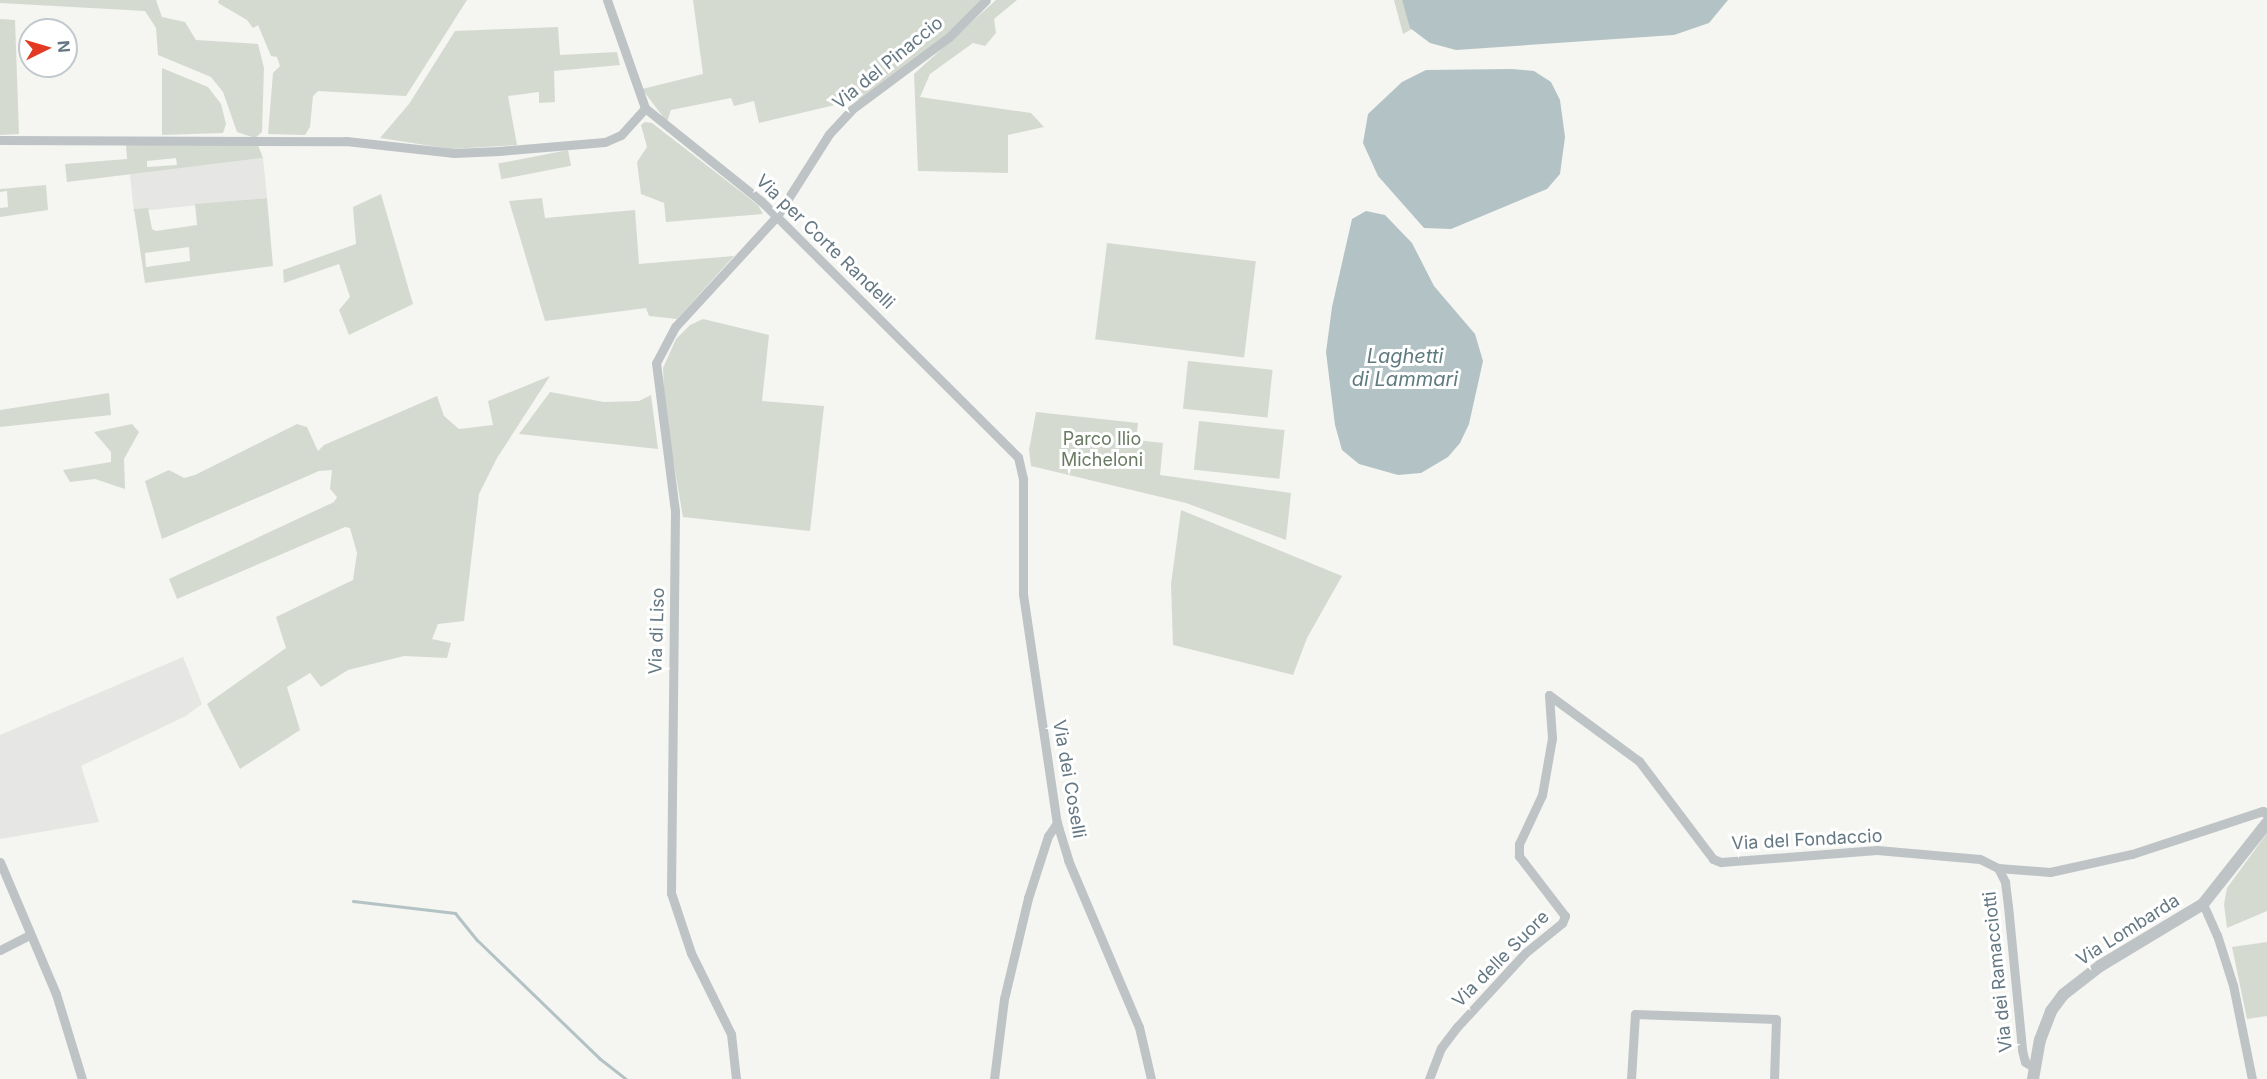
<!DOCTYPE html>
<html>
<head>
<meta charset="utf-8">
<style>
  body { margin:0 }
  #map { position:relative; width:2267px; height:1079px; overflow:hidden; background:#f5f5f1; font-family:Inter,sans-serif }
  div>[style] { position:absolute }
  .built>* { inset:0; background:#e6e7e5; transform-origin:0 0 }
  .green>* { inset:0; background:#d5dad1; transform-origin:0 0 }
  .water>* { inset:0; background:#b3c3c5 }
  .stream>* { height:3px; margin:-1.5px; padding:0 1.5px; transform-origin:1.5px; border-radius:1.5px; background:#b3c3c5 }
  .minor>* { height:9px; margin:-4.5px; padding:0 4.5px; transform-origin:4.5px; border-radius:4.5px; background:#bec3c6 }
  .tertiary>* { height:12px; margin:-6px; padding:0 6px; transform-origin:6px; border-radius:6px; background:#bec3c6 }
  span { translate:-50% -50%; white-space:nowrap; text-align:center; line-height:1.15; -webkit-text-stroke:6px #fff; paint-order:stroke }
  .street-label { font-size:18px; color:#647883 }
  .park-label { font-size:18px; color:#6a7a63 }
  .water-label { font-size:20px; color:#5f7b7f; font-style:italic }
  .north { position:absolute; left:18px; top:18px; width:60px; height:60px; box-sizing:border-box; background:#fff; border:2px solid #c1c9cd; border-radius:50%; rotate:85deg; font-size:16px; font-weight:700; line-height:24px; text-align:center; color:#647883 }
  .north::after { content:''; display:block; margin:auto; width:21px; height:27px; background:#e33b23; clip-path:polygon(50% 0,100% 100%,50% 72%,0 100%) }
</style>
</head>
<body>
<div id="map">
  <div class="built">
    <div style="left:263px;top:158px;width:40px;height:134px;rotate:84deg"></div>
    <div style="clip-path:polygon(183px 657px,202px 704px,186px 716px,81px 766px,99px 822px,0 839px,0 735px)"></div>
  </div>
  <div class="green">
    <div style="clip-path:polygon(0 0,156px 0,162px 17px,185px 22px,196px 40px,258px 44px,264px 68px,262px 132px,255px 138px,237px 132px,223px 92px,211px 77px,158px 55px,156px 28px,145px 11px,0 3px)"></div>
    <div style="clip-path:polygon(219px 0,467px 0,406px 96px,318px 91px,313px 96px,310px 127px,305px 135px,268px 134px,273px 73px,280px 66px,277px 57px,271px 56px,258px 25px,253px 28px,247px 20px,218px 3px)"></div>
    <div style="clip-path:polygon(693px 0,986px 0,945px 39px,860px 99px,759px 123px,754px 101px,734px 106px,731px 98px,671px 110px,667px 122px,642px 89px,703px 74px)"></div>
    <div style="clip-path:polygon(996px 0,1017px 0,994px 19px,996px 33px,985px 46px,973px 43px,930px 74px,920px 97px,1031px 113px,1044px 127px,1008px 135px,1008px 173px,918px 171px,914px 74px)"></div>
    <div style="clip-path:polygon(1394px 0,1402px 0,1412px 29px,1403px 34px)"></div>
    <div style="clip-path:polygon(0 19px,15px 20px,19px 134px,0 135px)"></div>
    <div style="clip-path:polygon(558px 27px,560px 55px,617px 52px,620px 65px,554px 71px,555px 102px,539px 103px,539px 92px,508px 96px,517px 145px,451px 149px,380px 138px,409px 104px,455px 31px)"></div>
    <div style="clip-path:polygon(162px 68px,208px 87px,221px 104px,226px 124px,223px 133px,162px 135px)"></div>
    <div style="clip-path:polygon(645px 122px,652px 123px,758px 205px,763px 214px,666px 222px,664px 203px,641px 194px,637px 162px,647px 147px,641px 125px)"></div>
    <div style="clip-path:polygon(evenodd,126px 145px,258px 145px,263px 158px,67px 182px,65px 164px,127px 159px,126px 145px,176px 158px,177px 165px,147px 167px,147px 161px,176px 158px)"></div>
    <div style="left:568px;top:150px;width:16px;height:71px;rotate:79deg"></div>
    <div style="clip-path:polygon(46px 185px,48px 210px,0 217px,0 208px,8px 207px,7px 191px,0 192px,0 189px)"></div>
    <div style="clip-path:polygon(381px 194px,413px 304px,349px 335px,339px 310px,350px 297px,339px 264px,284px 283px,283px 270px,356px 244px,353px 207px)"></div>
    <div style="clip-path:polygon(evenodd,267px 198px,273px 266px,145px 283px,134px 209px,148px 208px,152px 229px,156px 231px,197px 225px,195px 204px,267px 198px,189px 247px,190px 261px,146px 267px,145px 253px,189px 247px)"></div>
    <div style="clip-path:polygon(542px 198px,545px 218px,635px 210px,639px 264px,734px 256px,677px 319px,649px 316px,646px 308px,545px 321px,509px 201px)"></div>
    <div style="left:1107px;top:243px;width:150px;height:97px;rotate:7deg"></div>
    <div style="clip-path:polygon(703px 319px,769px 335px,762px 401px,824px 406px,810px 531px,683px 517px,665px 412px,663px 368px,676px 339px,690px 325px)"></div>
    <div style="left:1188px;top:361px;width:85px;height:48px;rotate:6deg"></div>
    <div style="clip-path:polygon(550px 376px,497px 458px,479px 494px,464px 621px,438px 624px,432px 639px,451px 643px,447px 658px,404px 656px,348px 670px,321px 687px,310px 673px,287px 687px,300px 730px,240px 769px,207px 704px,286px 648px,276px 617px,353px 580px,357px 553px,350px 528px,345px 527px,177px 599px,169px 579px,334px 502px,337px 497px,330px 489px,332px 470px,319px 471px,162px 539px,145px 481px,169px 470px,184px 478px,195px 475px,297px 424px,307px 427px,318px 451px,324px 445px,437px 396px,444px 416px,459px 429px,493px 425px,488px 401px)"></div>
    <div style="clip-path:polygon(550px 392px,604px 402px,639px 401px,651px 395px,658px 449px,519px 434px)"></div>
    <div style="clip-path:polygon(109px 393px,111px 415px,0 427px,0 410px)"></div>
    <div style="clip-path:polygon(1036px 412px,1138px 423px,1136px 440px,1163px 443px,1160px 475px,1291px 493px,1286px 540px,1186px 503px,1031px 466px,1029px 450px)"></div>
    <div style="left:1199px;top:421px;width:86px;height:49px;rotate:6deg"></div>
    <div style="clip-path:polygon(132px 424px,139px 432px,124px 459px,125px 489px,95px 479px,70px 482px,63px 470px,111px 462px,111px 452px,94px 432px)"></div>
    <div style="clip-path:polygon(1181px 510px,1342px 576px,1307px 638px,1293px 675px,1173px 645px,1171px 584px)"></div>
    <div style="clip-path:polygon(2267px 833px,2267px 911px,2227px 928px,2224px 904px,2227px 888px)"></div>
    <div style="clip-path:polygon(2267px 942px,2267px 1016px,2247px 1019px,2232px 947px)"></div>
  </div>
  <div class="water">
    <div style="clip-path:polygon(1402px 0,1728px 0,1709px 23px,1674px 35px,1456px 50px,1430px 43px,1410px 28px)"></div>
    <div style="clip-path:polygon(1512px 69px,1534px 71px,1551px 82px,1560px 100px,1565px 137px,1560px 174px,1547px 189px,1451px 229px,1424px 228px,1378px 176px,1363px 143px,1368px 114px,1402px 82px,1426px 70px)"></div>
    <div style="clip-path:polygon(1366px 211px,1385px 215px,1412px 243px,1434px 286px,1475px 334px,1483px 361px,1469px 424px,1460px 443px,1448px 457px,1421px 473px,1398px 475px,1359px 464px,1342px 450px,1335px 425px,1326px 352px,1332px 307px,1352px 219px)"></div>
  </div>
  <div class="stream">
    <div style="left:353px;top:901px;width:103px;rotate:6.7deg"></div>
    <div style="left:455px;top:913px;width:35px;rotate:51deg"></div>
    <div style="left:477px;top:940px;width:170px;rotate:44deg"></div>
    <div style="left:599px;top:1058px;width:34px;rotate:38deg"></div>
  </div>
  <div class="minor">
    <div style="left:607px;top:0;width:114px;rotate:70.6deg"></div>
    <div style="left:645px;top:108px;width:149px;rotate:38.7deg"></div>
    <div style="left:761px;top:201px;width:363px;rotate:44.9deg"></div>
    <div style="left:1018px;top:457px;width:23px;rotate:77deg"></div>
    <div style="left:1023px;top:479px;width:115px;rotate:90deg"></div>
    <div style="left:1023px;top:594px;width:232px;rotate:81.6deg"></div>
    <div style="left:1057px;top:823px;width:39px;rotate:73deg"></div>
    <div style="left:1068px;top:860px;width:181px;rotate:67deg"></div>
    <div style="left:1139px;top:1027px;width:53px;rotate:77deg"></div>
    <div style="left:0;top:140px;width:346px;rotate:0.2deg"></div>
    <div style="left:346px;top:141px;width:109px;rotate:6.3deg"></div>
    <div style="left:454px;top:153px;width:45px;rotate:-2.5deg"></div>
    <div style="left:499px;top:151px;width:106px;rotate:-4.9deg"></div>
    <div style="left:605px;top:142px;width:17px;rotate:-24deg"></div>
    <div style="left:621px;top:135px;width:36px;rotate:-48deg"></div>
    <div style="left:1549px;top:695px;width:112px;rotate:36.3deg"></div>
    <div style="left:1639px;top:761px;width:123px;rotate:52.9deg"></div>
    <div style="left:1713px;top:859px;width:9px;rotate:21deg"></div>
    <div style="left:1721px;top:862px;width:156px;rotate:-4.4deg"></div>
    <div style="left:1877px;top:850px;width:103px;rotate:5deg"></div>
    <div style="left:1980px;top:859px;width:20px;rotate:27deg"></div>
    <div style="left:1998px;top:868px;width:52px;rotate:4.4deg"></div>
    <div style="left:2050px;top:872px;width:84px;rotate:-12.4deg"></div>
    <div style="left:2132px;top:854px;width:138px;rotate:-18.2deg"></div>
    <div style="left:2263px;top:811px;width:6px;rotate:45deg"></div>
    <div style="left:0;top:862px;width:143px;rotate:67deg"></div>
    <div style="left:56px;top:994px;width:89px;rotate:73deg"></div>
    <div style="left:1998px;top:868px;width:16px;rotate:63deg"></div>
    <div style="left:2005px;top:882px;width:24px;rotate:83deg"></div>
    <div style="left:2008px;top:906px;width:145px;rotate:84.4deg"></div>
    <div style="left:2022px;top:1050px;width:12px;rotate:76deg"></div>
    <div style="left:2025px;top:1062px;width:12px;rotate:31deg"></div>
    <div style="left:2203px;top:904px;width:34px;rotate:66deg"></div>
    <div style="left:2217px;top:935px;width:52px;rotate:72.3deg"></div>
    <div style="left:2233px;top:985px;width:96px;rotate:78.6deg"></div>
    <div style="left:0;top:950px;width:33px;rotate:-27deg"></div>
    <div style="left:736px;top:1079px;width:45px;rotate:-96.3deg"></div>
    <div style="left:731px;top:1034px;width:90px;rotate:-116.3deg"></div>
    <div style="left:691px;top:953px;width:63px;rotate:-108.4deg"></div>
    <div style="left:671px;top:893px;width:382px;rotate:-89.4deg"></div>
    <div style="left:675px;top:511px;width:149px;rotate:-97.3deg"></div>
    <div style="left:656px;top:363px;width:41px;rotate:-62.2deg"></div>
    <div style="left:675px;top:327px;width:151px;rotate:-47.4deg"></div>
    <div style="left:777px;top:216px;width:97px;rotate:-57.6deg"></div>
    <div style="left:829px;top:134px;width:33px;rotate:-47deg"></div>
    <div style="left:851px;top:110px;width:122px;rotate:-36.7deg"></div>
    <div style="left:949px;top:37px;width:52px;rotate:-45deg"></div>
    <div style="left:994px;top:1079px;width:81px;rotate:-82.9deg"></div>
    <div style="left:1004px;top:999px;width:104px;rotate:-76.6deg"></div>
    <div style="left:1028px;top:898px;width:65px;rotate:-72.1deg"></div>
    <div style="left:1048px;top:836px;width:16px;rotate:-55deg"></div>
    <div style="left:1429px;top:1079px;width:33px;rotate:-69deg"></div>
    <div style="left:1441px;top:1048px;width:26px;rotate:-53deg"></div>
    <div style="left:1457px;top:1027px;width:100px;rotate:-47.4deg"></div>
    <div style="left:1525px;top:953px;width:48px;rotate:-39deg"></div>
    <div style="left:1562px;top:923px;width:8px;rotate:-67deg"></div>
    <div style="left:1565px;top:916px;width:76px;rotate:-127.5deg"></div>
    <div style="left:1519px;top:856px;width:12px;rotate:-90deg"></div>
    <div style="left:1519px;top:844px;width:54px;rotate:-64.9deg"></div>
    <div style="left:1542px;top:795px;width:58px;rotate:-80deg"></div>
    <div style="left:1552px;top:738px;width:43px;rotate:-94deg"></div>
    <div style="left:1631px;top:1079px;width:65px;rotate:-86.5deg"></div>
    <div style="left:1635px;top:1014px;width:141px;rotate:2deg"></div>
    <div style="left:1776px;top:1019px;width:60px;rotate:91.9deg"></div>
  </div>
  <div class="tertiary">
    <div style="left:2033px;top:1079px;width:40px;rotate:-80deg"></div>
    <div style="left:2040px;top:1040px;width:31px;rotate:-69deg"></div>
    <div style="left:2051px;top:1011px;width:21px;rotate:-53deg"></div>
    <div style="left:2064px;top:994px;width:46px;rotate:-37.9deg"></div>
    <div style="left:2100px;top:966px;width:120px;rotate:-31deg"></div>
    <div style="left:2203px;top:904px;width:103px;rotate:-51.7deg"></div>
  </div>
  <div class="street-label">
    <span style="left:888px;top:63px;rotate:-39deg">Via del Pinaccio</span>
    <span style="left:825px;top:242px;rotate:44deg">Via per Corte Randelli</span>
    <span style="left:657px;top:631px;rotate:-88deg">Via di Liso</span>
    <span style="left:1069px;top:779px;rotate:80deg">Via dei Coselli</span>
    <span style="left:1807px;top:840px;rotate:-3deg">Via del Fondaccio</span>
    <span style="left:2128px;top:930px;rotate:-32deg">Via Lombarda</span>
    <span style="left:1501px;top:959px;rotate:-45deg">Via delle Suore</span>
    <span style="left:1998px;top:972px;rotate:-96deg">Via dei Ramacciotti</span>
  </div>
  <div class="park-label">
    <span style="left:1102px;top:450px">Parco Ilio<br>Micheloni</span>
  </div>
  <div class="water-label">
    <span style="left:1405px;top:368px">Laghetti<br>di Lammari</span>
  </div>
  <div class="north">N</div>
</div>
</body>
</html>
